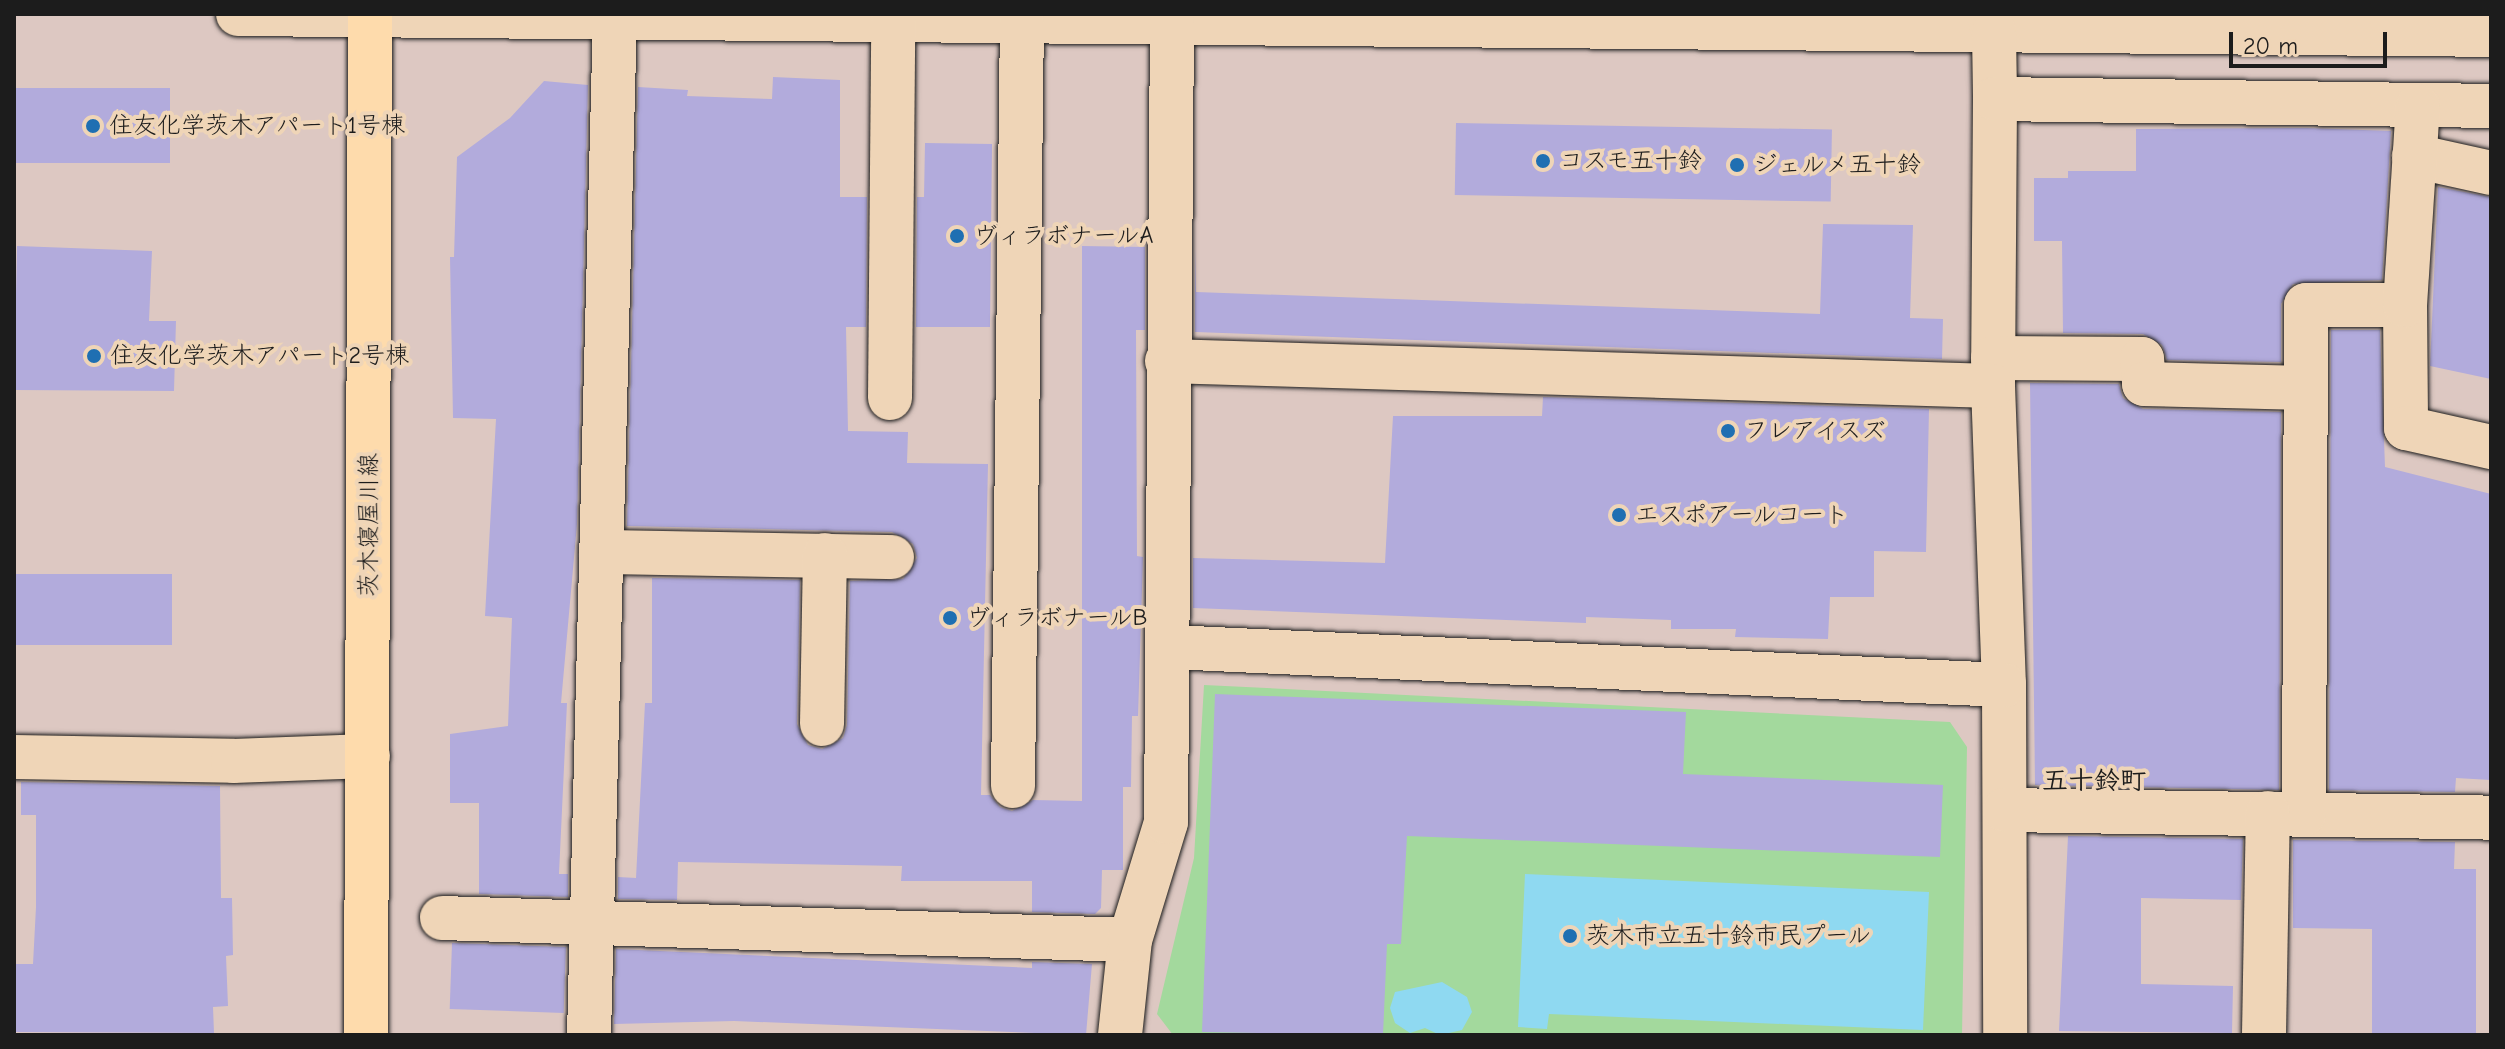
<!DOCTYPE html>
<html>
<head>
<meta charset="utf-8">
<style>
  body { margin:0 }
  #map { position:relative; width:2505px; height:1049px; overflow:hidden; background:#ddc8c2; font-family:"Comic Neue","Klee One",sans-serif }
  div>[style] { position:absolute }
  .green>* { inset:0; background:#a3d99d }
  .water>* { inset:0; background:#8fd9f1 }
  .building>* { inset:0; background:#b2abdc; transform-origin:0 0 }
  .roads { filter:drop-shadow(0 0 2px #1c1c1c) drop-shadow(0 0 2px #1c1c1c) }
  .minor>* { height:44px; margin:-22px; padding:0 22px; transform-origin:22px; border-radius:22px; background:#efd5b7 }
  .major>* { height:44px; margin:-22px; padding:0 22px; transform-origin:22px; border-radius:22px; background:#fedbac }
  .dots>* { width:22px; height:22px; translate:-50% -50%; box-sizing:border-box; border:4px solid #efd5b7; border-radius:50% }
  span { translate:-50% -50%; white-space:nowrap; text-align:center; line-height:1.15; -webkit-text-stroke:8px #efd5b7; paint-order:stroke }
  .poi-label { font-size:24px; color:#1c1c1c }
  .left { translate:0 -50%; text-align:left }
  .street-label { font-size:24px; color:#1c1c1c }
  .neighbourhood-label { font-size:26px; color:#1c1c1c; font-weight:700 }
  .frame { position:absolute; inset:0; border:16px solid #1c1c1c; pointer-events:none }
  .scale { position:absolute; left:2229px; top:32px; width:158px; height:36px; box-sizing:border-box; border:4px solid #1c1c1c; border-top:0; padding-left:10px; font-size:24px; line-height:28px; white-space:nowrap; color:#1c1c1c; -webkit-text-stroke:6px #efd5b7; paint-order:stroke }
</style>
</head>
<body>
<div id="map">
  <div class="green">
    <div style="clip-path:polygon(1204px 685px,1950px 722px,1967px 747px,1962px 1035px,1173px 1035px,1157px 1014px,1194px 858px)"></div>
  </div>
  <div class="water">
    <div style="clip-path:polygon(1525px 874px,1929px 892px,1923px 1030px,1549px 1014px,1547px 1029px,1518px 1027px)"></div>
    <div style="clip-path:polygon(1442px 982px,1467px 997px,1472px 1012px,1462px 1030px,1440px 1035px,1425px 1028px,1410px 1033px,1395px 1023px,1390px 1008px,1395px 992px)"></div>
  </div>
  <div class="building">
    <div style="clip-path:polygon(773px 77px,840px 80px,840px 197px,867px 197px,866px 327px,846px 327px,848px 431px,908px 432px,907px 463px,988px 464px,981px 795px,990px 795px,1000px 807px,1012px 811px,1033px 800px,1082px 801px,1082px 246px,1145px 247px,1145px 330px,1136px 330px,1137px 556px,1143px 557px,1138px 716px,1132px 716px,1131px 787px,1123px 787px,1123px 870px,1102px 870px,1101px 908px,1095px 914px,1032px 912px,1032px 881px,901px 881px,902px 866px,678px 862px,677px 900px,618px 899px,618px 877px,636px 878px,645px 703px,652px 703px,652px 578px,800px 580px,797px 724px,808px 745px,822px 749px,843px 738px,847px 725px,850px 581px,903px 579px,917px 558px,913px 544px,892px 532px,627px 526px,638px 87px,688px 90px,687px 96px,772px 99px)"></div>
    <div style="clip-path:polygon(544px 81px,588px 85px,577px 524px,561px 703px,567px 703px,559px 874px,568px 874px,568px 897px,479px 894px,479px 803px,450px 803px,450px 734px,508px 726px,512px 618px,485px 616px,496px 419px,453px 418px,450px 257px,454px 257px,457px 157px,510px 118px)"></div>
    <div style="left:14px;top:88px;width:156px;height:75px"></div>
    <div style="left:1456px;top:123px;width:376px;height:72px;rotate:1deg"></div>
    <div style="clip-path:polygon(2307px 128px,2391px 131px,2382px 280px,2293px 284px,2281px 304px,2281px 362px,2167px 360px,2162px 345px,2143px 334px,2063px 333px,2062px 241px,2034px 241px,2034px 178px,2068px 178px,2068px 171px,2136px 171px,2136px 129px)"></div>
    <div style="clip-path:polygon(925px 143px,992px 144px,990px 327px,916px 327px,917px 197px,924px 197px)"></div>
    <div style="clip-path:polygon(2438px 187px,2491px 197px,2491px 379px,2430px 366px)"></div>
    <div style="clip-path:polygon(1823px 224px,1913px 225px,1910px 318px,1943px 319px,1942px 359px,1195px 332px,1195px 248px,1196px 292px,1820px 314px)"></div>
    <div style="clip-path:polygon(17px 246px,152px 251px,149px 321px,176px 321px,174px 391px,14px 390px)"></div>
    <div style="clip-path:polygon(2331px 330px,2380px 330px,2385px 467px,2491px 494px,2491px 780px,2456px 778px,2455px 792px,2329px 790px)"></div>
    <div style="clip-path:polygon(2030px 383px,2119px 384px,2123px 398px,2143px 409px,2281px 412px,2279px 790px,2035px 785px)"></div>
    <div style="clip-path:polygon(1543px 397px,1929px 409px,1926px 552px,1874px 551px,1874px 597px,1830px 597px,1828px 639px,1735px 637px,1736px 629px,1671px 629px,1671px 620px,1586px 617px,1586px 623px,1193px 608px,1193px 558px,1385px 563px,1393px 416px,1542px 416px)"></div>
    <div style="left:14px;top:574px;width:158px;height:71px"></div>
    <div style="clip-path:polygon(1215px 694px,1686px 712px,1683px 774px,1943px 785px,1940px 857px,1407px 836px,1401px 944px,1387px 944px,1383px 1035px,1202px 1032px)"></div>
    <div style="clip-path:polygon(21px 782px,220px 786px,221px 898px,232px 898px,233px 955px,226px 956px,228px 1006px,213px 1007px,214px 1033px,14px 1032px,14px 964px,33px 964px,36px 907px,36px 815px,21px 815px)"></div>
    <div style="clip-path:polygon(2068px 836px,2243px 839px,2241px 900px,2141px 898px,2141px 984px,2233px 986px,2232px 1033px,2059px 1031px)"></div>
    <div style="clip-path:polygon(2293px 840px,2455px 842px,2454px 869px,2476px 869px,2476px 1035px,2372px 1035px,2372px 929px,2293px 928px)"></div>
    <div style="left:452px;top:943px;width:114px;height:66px;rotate:2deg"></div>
    <div style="clip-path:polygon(616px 949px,1032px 968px,1032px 962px,1092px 964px,1086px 1035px,734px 1021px,614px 1024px)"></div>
  </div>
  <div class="roads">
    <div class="minor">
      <div style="left:238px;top:14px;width:2253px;rotate:0.53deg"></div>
      <div style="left:1988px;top:14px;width:19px;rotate:72deg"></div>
      <div style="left:1994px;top:32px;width:67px;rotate:89.1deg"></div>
      <div style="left:1995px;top:99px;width:287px;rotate:90.4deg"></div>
      <div style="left:1993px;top:386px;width:299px;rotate:87.9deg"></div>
      <div style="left:2004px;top:685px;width:350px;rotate:89.8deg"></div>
      <div style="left:1995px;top:99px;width:496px;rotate:0.8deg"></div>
      <div style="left:2414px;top:156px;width:79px;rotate:12.4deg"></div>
      <div style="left:2405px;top:305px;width:123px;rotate:89.5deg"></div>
      <div style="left:2406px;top:428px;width:87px;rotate:12.6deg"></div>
      <div style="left:1993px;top:358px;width:149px;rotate:0.4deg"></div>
      <div style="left:2142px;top:359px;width:25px;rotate:85deg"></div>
      <div style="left:2144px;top:384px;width:162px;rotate:1.4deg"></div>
      <div style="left:1167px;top:361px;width:826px;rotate:1.73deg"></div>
      <div style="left:890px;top:398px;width:377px;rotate:-89.5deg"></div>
      <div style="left:601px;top:552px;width:291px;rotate:1deg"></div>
      <div style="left:1170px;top:647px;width:835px;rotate:2.61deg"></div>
      <div style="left:822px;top:724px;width:169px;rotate:-89deg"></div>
      <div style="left:14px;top:757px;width:219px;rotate:1deg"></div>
      <div style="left:233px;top:761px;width:135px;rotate:-2.1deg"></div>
      <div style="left:1013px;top:786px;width:764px;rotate:-89.33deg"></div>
      <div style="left:2005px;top:810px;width:486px;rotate:0.9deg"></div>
      <div style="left:2304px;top:814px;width:509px;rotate:-89.77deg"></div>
      <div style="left:2306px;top:305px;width:99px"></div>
      <div style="left:2405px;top:305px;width:199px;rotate:-86.3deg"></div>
      <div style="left:442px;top:918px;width:688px;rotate:1.83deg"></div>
      <div style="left:589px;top:1035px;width:1017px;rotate:-88.54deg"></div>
      <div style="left:1120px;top:1035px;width:96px;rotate:-84deg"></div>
      <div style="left:1130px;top:940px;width:123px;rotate:-73deg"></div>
      <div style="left:1166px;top:822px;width:798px;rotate:-89.57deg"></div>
      <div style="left:2264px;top:1035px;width:222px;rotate:-89deg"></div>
    </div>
    <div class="major">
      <div style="left:366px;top:1035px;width:1019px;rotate:-89.78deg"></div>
    </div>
  </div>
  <div class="dots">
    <div style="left:93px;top:126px;background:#1f6fb2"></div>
    <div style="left:1543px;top:161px;background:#1f6fb2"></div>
    <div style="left:1737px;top:165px;background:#1f6fb2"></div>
    <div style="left:957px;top:236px;background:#1f6fb2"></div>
    <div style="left:94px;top:356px;background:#1f6fb2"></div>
    <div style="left:1728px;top:431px;background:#1f6fb2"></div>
    <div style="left:1619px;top:515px;background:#1f6fb2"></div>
    <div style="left:950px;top:618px;background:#1f6fb2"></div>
    <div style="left:1570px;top:936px;background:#1f6fb2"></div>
  </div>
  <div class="poi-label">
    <span class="left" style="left:109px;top:126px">住友化学茨木アパート1号棟</span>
    <span class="left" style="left:1559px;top:161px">コスモ五十鈴</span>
    <span class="left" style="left:1753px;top:165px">ジェルメ五十鈴</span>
    <span class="left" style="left:973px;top:236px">ヴィラボナールA</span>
    <span class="left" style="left:110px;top:356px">住友化学茨木アパート2号棟</span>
    <span class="left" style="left:1744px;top:431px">フレアイスズ</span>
    <span class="left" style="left:1635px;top:515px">エスポアールコート</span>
    <span class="left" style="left:966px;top:618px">ヴィラボナールB</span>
    <span class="left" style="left:1586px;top:936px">茨木市立五十鈴市民プール</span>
  </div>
  <div class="street-label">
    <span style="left:369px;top:525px;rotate:-90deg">茨木寝屋川線</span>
  </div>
  <div class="neighbourhood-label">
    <span style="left:2094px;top:782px">五十鈴町</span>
  </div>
  <div class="frame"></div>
  <div class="scale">20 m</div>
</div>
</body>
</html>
